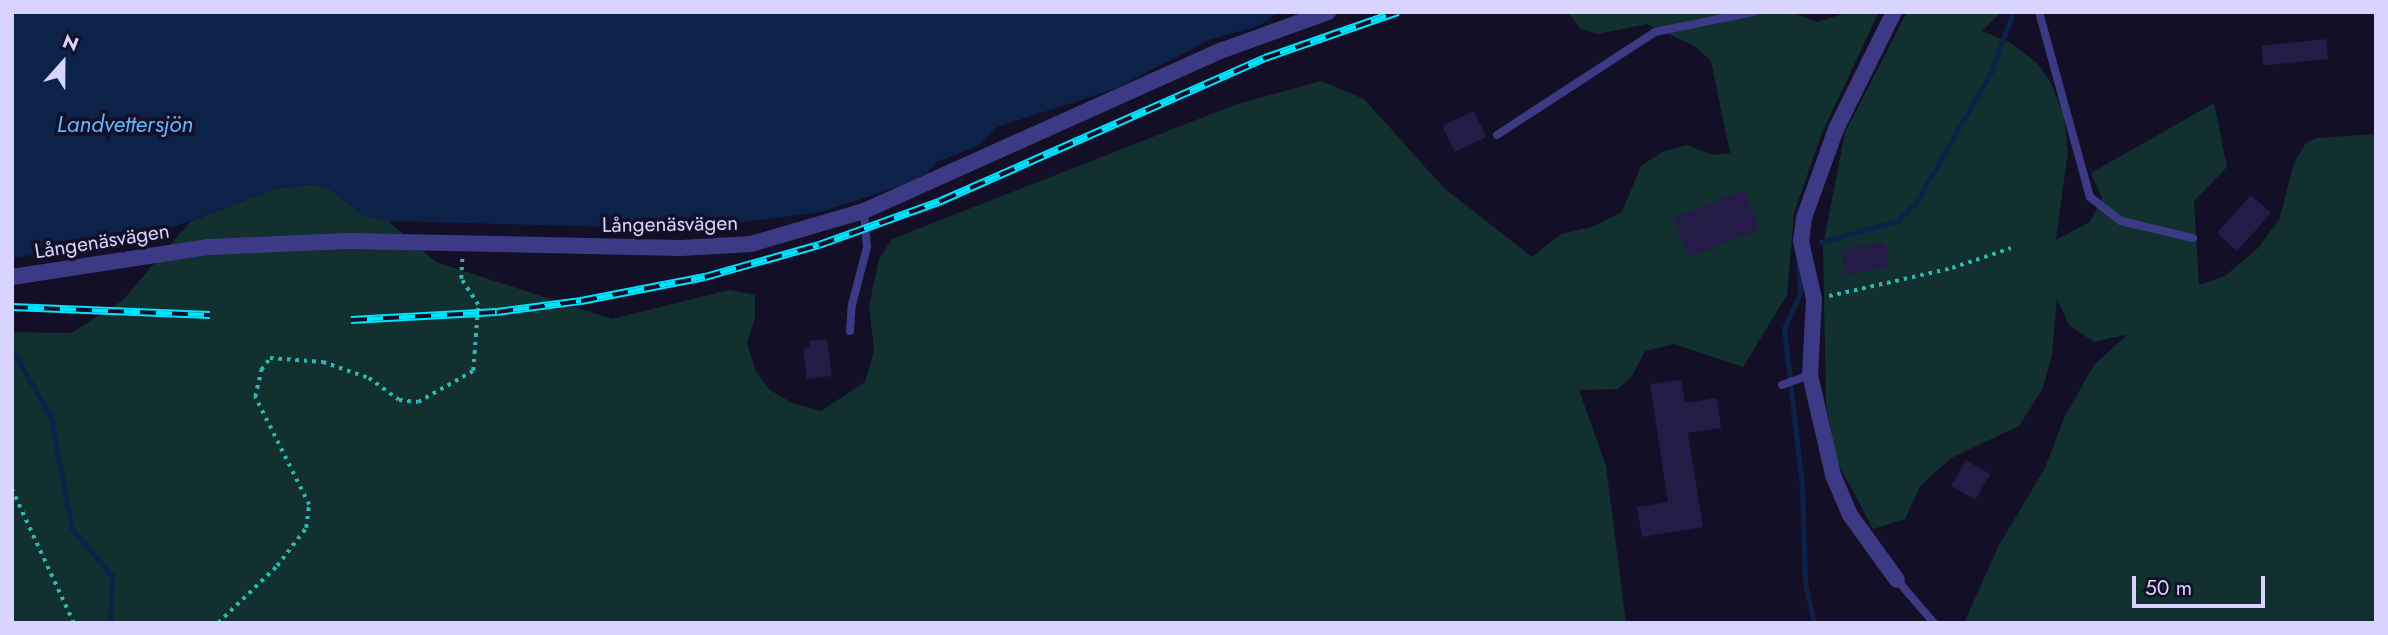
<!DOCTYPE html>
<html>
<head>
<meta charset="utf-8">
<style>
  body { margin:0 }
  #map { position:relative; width:2388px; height:635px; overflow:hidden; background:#130f26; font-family:Jost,sans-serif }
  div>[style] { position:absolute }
  .green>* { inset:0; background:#12302f }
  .water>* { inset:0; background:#0c2248 }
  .stream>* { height:5px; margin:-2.5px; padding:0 2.5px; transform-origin:2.5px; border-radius:2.5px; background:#0c2248 }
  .building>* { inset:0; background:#241b47; transform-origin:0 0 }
  .path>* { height:3.5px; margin-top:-1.75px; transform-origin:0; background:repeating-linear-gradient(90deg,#2fb8b0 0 3.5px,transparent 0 8.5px) }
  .service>* { height:8px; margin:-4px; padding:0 4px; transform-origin:4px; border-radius:4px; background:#3d3a85 }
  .minor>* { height:16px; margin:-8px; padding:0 8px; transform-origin:8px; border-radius:8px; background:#3d3a85 }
  .rail>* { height:8px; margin-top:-4px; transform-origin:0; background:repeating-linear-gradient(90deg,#130f26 0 16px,#00e5ff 0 32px); box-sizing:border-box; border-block:2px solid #00e5ff }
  span { translate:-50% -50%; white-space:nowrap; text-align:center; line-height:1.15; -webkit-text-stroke:7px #130f26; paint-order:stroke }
  .street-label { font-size:21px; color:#d9d4ff }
  .water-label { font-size:23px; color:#62b6ff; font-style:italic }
  .frame { position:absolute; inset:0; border:14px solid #d9d4ff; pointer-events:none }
  .north { position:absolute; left:28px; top:28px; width:70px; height:70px; -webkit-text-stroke:5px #130f26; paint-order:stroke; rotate:21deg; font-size:19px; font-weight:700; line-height:28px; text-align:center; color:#d9d4ff }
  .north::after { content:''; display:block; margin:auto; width:24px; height:32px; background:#d9d4ff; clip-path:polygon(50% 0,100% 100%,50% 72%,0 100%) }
  .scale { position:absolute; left:2132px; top:576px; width:133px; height:32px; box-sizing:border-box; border:4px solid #d9d4ff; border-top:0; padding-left:9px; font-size:21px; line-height:24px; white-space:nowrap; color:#d9d4ff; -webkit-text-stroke:5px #130f26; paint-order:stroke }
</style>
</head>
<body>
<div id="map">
  <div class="green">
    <div style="clip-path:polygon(1575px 12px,1791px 12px,1817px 22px,1849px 12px,1879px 12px,1822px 133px,1794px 213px,1787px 295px,1743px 367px,1674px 344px,1645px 351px,1632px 376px,1618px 389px,1579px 390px,1606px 466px,1626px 623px,12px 623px,12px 332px,71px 333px,122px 301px,191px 221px,275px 189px,314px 184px,331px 190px,361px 214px,388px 221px,436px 262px,612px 319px,729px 290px,755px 295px,755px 319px,747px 343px,756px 372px,770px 390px,792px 403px,821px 411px,865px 382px,874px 350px,869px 306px,879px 259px,892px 239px,1237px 104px,1321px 81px,1364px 99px,1444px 188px,1532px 257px,1561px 234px,1592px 227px,1622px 212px,1641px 166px,1662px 152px,1687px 145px,1712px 155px,1730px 153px,1711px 61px,1696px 47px,1647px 24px,1597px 34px,1581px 29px,1569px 14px)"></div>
    <div style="clip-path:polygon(1907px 12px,2001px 12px,1982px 31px,2011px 43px,2037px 63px,2051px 83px,2064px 116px,2068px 151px,2056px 240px,2090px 222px,2102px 198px,2091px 173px,2214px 103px,2227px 167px,2194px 201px,2199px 285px,2225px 276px,2258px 248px,2279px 220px,2294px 163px,2305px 144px,2316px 138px,2376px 134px,2376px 623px,1964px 623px,1998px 547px,2045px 468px,2065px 416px,2094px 365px,2128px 334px,2094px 342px,2069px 325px,2057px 299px,2052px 354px,2043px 388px,2019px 426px,1951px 458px,1920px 486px,1905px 519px,1873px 529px,1838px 463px,1826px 404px,1823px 246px,1845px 132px)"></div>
  </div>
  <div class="water">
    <div style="clip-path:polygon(12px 12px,1278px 12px,1259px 26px,1209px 40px,1115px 89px,997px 127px,978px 146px,937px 162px,927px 173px,903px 185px,821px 212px,691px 229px,388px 221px,361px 214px,331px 190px,314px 184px,275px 189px,147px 237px,12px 258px)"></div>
  </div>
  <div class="stream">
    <div style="left:1821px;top:242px;width:79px;rotate:-15.4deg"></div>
    <div style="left:1897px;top:221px;width:28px;rotate:-45deg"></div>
    <div style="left:1917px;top:201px;width:149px;rotate:-60.2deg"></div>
    <div style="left:1991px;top:72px;width:64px;rotate:-69.9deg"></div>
    <div style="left:1798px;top:257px;width:37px;rotate:87deg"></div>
    <div style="left:1800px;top:294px;width:38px;rotate:115deg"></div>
    <div style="left:1784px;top:328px;width:158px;rotate:83.5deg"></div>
    <div style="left:1802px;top:485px;width:97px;rotate:88.2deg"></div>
    <div style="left:1805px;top:582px;width:42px;rotate:77.6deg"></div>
    <div style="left:12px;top:349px;width:79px;rotate:60.5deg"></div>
    <div style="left:51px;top:418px;width:113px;rotate:79.3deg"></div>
    <div style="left:72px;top:529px;width:62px;rotate:49.6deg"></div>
    <div style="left:112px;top:576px;width:47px;rotate:92.4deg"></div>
  </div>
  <div class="building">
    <div style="left:2326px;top:39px;width:20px;height:65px;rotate:84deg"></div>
    <div style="left:1474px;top:111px;width:29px;height:35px;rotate:65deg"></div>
    <div style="left:1744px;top:190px;width:42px;height:76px;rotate:68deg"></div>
    <div style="left:2251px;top:195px;width:27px;height:51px;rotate:42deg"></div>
    <div style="left:1885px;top:242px;width:25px;height:45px;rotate:79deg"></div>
    <div style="clip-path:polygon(827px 339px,832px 376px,807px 379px,803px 349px,810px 348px,809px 341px)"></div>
    <div style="clip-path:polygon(1681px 380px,1685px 403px,1717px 398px,1721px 428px,1688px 433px,1703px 527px,1642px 537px,1637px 507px,1668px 502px,1650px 384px)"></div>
    <div style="left:1966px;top:460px;width:28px;height:30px;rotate:30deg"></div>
  </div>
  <div class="path">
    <div style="left:1829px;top:296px;width:126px;rotate:-12.8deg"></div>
    <div style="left:1952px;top:268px;width:62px;rotate:-18.7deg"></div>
    <div style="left:12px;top:489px;width:148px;rotate:65.2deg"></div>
    <div style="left:218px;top:623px;width:82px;rotate:-44deg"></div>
    <div style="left:277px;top:566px;width:48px;rotate:-52.7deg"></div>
    <div style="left:306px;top:528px;width:23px;rotate:-83deg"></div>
    <div style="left:309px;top:505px;width:121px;rotate:-116.6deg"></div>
    <div style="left:255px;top:397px;width:28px;rotate:-77deg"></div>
    <div style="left:261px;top:370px;width:15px;rotate:-53deg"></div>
    <div style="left:270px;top:358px;width:53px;rotate:4.3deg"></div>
    <div style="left:323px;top:362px;width:49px;rotate:19.2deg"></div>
    <div style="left:369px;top:378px;width:37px;rotate:36deg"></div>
    <div style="left:399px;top:400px;width:19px;rotate:6deg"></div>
    <div style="left:418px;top:402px;width:63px;rotate:-29.4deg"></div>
    <div style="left:473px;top:371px;width:66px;rotate:-85.7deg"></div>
    <div style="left:478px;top:305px;width:31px;rotate:-123deg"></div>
    <div style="left:461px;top:279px;width:20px;rotate:-87deg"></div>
    <div style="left:607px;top:623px;width:6px"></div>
  </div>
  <div class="service">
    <div style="left:2039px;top:12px;width:192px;rotate:74.6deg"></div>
    <div style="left:2090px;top:197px;width:39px;rotate:38deg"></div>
    <div style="left:2121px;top:221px;width:74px;rotate:13.3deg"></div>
    <div style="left:1497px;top:135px;width:189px;rotate:-33.1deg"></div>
    <div style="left:1655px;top:32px;width:100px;rotate:-11.5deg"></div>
    <div style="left:850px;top:331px;width:26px;rotate:-86deg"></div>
    <div style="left:852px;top:305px;width:60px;rotate:-75.5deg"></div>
    <div style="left:867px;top:247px;width:36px;rotate:-95deg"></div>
    <div style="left:1782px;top:385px;width:30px;rotate:-20deg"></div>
    <div style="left:1897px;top:580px;width:57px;rotate:49.3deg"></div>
  </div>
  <div class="minor">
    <div style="left:1894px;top:12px;width:131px;rotate:116.4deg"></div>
    <div style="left:1836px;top:129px;width:95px;rotate:109.8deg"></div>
    <div style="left:1804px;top:218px;width:23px;rotate:97deg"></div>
    <div style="left:1801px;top:241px;width:59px;rotate:77.4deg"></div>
    <div style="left:1814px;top:299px;width:76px;rotate:93deg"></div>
    <div style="left:1810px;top:375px;width:103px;rotate:77deg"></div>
    <div style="left:1833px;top:475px;width:43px;rotate:67deg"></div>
    <div style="left:1850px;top:515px;width:80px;rotate:54.1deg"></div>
    <div style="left:12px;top:277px;width:199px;rotate:-8.7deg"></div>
    <div style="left:209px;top:247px;width:140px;rotate:-2.5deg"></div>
    <div style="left:349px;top:241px;width:332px;rotate:1.2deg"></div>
    <div style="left:681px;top:248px;width:70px;rotate:-3.3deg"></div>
    <div style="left:751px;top:244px;width:118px;rotate:-16.3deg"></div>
    <div style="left:864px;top:211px;width:393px;rotate:-24.2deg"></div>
    <div style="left:1223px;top:50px;width:112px;rotate:-19.9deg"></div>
  </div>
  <div class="rail">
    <div style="left:12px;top:307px;width:198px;rotate:2.3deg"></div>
    <div style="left:351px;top:320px;width:146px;rotate:-3.1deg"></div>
    <div style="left:497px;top:312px;width:85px;rotate:-7.5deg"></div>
    <div style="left:581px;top:301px;width:126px;rotate:-11deg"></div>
    <div style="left:705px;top:277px;width:118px;rotate:-15.7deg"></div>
    <div style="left:819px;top:245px;width:130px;rotate:-19.8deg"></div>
    <div style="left:941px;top:201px;width:354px;rotate:-23.8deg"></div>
    <div style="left:1265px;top:58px;width:141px;rotate:-19.1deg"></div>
  </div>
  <div class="street-label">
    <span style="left:670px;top:224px;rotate:-1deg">Långenäsvägen</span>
    <span style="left:102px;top:241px;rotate:-9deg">Långenäsvägen</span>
  </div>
  <div class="water-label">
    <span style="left:125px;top:124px">Landvettersjön</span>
  </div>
  <div class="frame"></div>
  <div class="north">N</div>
  <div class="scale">50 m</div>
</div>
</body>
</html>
